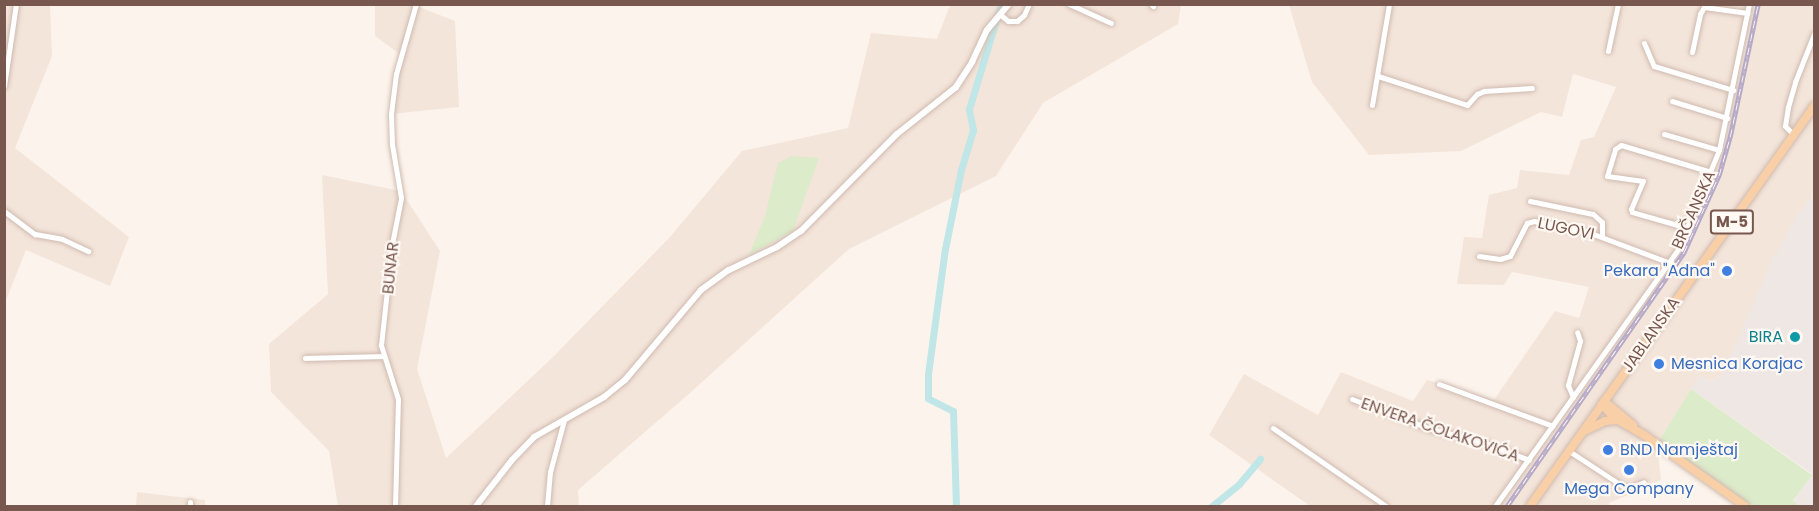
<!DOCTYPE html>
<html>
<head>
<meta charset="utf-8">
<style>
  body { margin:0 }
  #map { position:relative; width:1819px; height:511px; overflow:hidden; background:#fcf4ec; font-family:Poppins,sans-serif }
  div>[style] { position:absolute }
  .residential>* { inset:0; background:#f4e5da }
  .industrial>* { inset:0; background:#eee7e4 }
  .green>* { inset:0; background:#dcebca }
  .canal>* { height:7px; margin:-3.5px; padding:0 3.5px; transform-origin:3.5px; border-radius:3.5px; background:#c0e6e7 }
  .roads { filter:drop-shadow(0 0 2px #cfbab0) drop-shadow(0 0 2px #cfbab0) }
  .minor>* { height:5px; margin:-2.5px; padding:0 2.5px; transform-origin:2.5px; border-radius:2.5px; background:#fff }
  .tertiary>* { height:6px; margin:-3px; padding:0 3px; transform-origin:3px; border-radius:3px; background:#fff }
  .primary>* { height:8px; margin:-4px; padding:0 4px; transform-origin:4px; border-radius:4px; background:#f8cfa7 }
  .rail>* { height:4.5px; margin-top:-2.25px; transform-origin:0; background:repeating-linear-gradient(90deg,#fff8f3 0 7px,#b5a9c8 0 14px); box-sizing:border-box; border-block:2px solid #b5a9c8 }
  .dots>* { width:16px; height:16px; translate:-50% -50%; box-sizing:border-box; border:3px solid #fff8f3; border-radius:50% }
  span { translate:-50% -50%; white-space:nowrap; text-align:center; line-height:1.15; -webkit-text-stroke:4.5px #fff8f3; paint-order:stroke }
  .shield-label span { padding:2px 4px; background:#fff8f3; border:2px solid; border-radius:4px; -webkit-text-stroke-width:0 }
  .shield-label { font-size:15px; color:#78574e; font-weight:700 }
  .street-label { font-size:16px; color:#78574e }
  .shop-label { font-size:16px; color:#366cbe }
  .right { translate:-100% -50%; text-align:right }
  .left { translate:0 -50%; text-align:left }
  .culture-label { font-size:16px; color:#0d838f }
  .frame { position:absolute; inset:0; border:6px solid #78574e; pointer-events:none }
</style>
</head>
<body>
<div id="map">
  <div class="residential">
    <div style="clip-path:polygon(5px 5px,50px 5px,52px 56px,15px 148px,129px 237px,110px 286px,26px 250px,5px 303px)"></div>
    <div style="clip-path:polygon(375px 5px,414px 5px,455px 21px,459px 107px,391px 114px,401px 55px,375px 36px)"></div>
    <div style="clip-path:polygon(950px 5px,1181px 5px,1178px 24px,1043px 103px,996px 176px,849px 249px,690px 393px,578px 490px,579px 506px,338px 506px,329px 451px,271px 392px,269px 344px,328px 294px,322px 175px,401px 191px,440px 251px,417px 369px,446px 458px,554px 356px,670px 237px,742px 151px,848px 128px,871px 33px,937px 39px)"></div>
    <div style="clip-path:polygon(1289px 5px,1814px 5px,1814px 194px,1722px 375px,1709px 381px,1700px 375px,1657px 444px,1661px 480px,1609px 503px,1609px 506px,1310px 506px,1209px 435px,1244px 374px,1318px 415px,1341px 372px,1413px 401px,1427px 380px,1494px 400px,1555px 311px,1579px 318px,1589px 287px,1512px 272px,1504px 285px,1457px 284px,1464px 237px,1482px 238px,1489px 195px,1517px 188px,1520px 170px,1569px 175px,1581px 140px,1594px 137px,1616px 87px,1573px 74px,1562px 117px,1541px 112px,1461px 151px,1369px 155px,1312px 82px)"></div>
    <div style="clip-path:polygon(137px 492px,205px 500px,205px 506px,136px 506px)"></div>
  </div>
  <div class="industrial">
    <div style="clip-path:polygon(1814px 194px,1814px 506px,1799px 506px,1793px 502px,1812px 474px,1691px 389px,1700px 375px,1709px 381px,1722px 375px,1771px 263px,1797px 215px)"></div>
  </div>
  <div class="green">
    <div style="clip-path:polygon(792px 156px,819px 158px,793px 231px,749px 255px,765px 216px,778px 163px)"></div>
    <div style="clip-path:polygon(1691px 389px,1812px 475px,1793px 501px,1799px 506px,1745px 506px,1657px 444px)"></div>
  </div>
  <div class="canal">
    <div style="left:956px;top:506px;width:95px;rotate:-91.8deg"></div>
    <div style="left:953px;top:411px;width:28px;rotate:-153deg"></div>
    <div style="left:928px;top:398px;width:24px;rotate:-90deg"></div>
    <div style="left:928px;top:374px;width:126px;rotate:-82.3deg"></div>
    <div style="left:945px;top:249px;width:81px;rotate:-78.6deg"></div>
    <div style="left:961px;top:170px;width:42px;rotate:-73.3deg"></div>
    <div style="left:973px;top:130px;width:21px;rotate:-101deg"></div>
    <div style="left:969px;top:109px;width:110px;rotate:-73.1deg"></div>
    <div style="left:1212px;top:506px;width:35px;rotate:-39deg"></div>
    <div style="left:1239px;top:484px;width:33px;rotate:-50deg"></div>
  </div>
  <div class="roads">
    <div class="minor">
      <div style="left:1069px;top:4px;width:46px;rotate:24.3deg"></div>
      <div style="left:1151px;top:4px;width:3px;rotate:45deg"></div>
      <div style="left:1002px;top:16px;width:8px;rotate:40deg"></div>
      <div style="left:1008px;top:21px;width:9px"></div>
      <div style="left:1017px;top:21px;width:9px;rotate:-41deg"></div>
      <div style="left:1024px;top:15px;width:12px;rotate:-66deg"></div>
      <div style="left:1644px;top:43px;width:25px;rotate:67deg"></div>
      <div style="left:1654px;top:66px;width:83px;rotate:16.9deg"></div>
      <div style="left:1608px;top:51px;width:48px;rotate:-78deg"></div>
      <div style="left:1692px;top:52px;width:39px;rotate:-78deg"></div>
      <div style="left:1700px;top:14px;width:8px;rotate:-60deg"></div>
      <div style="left:1704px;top:7px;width:44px;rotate:7.8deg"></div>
      <div style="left:1378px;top:76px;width:94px;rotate:18deg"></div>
      <div style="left:1467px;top:105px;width:15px;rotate:-48deg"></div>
      <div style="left:1477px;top:94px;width:8px;rotate:-23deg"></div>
      <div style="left:1484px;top:91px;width:48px;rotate:-3.6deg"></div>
      <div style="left:4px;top:86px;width:83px;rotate:-81.7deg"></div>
      <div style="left:1672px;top:101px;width:58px;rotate:17.2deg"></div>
      <div style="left:1372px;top:105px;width:102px;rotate:-80.4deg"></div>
      <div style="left:1664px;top:134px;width:57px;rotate:16.2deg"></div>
      <div style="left:1794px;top:135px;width:13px;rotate:-135deg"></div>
      <div style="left:1785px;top:126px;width:19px;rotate:-81deg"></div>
      <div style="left:1788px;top:107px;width:26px;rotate:-74deg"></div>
      <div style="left:1795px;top:82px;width:52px;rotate:-68.4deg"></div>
      <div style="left:1530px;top:201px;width:64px;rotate:11.7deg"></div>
      <div style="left:1593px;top:214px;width:12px;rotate:42deg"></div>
      <div style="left:1602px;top:222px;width:14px;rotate:90deg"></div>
      <div style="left:4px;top:211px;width:39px;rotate:37deg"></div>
      <div style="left:35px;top:234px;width:27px;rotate:10deg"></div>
      <div style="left:62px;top:239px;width:29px;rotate:25deg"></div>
      <div style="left:1688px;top:228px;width:58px;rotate:-164.1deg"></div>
      <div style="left:1632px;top:212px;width:3px;rotate:-108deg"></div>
      <div style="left:1631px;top:209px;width:30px;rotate:-67deg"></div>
      <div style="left:1643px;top:181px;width:36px;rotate:-172deg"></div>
      <div style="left:1607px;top:176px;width:28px;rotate:-73deg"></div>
      <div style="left:1615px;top:149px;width:7px;rotate:-34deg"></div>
      <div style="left:1621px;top:145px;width:94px;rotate:16.7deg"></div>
      <div style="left:1479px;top:256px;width:21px;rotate:8deg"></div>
      <div style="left:1500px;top:259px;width:10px;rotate:-17deg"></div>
      <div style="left:1510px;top:256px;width:37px;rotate:-63deg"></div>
      <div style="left:1527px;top:223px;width:7px;rotate:-16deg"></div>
      <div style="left:1534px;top:221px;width:55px;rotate:11.5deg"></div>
      <div style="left:1588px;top:232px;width:88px;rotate:20.7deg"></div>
      <div style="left:305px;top:358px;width:78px;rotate:-1.5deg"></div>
      <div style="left:1439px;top:384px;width:121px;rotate:20.2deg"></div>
      <div style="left:1573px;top:397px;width:13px;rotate:-113deg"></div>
      <div style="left:1568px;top:385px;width:46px;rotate:-74.7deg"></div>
      <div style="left:1580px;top:341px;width:9px;rotate:-108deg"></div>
      <div style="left:1352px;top:399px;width:81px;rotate:20.9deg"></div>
      <div style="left:1428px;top:428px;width:59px;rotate:14.7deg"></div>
      <div style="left:1485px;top:443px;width:47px;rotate:21.1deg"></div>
      <div style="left:1273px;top:428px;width:137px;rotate:34.6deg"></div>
      <div style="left:1569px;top:451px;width:69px;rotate:33.2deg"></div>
      <div style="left:1627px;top:489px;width:18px;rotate:-22deg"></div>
      <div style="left:190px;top:506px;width:4px;rotate:-90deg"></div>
      <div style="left:395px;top:506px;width:107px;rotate:-88.4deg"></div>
      <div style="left:398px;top:399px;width:57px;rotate:-107.5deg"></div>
      <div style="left:381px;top:345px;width:102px;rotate:-83.8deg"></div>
      <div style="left:392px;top:244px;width:47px;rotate:-78.9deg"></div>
      <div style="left:401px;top:198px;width:55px;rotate:-99.5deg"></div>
      <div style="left:392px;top:144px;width:30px;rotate:-92deg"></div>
      <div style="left:391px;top:114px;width:40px;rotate:-82.9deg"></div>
      <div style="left:396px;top:74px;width:73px;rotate:-74.1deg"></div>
      <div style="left:547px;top:506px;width:34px;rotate:-85deg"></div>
      <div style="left:550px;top:472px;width:54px;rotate:-74.9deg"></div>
      <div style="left:1495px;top:506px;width:315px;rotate:-54.5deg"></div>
      <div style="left:1678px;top:249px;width:107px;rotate:-67.5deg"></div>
      <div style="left:1719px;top:150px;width:149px;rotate:-78.4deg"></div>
    </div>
    <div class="tertiary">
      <div style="left:476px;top:506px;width:58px;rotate:-52deg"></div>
      <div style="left:512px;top:460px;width:32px;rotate:-46deg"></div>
      <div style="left:534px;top:437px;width:81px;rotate:-29.7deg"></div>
      <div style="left:604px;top:397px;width:27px;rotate:-39deg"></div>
      <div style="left:625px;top:380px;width:118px;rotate:-49.8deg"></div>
      <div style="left:701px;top:290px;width:34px;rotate:-36deg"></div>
      <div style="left:729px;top:270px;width:53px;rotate:-25.6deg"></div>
      <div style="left:777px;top:247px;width:29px;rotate:-34deg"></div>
      <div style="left:801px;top:231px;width:136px;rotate:-45.3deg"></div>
      <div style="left:897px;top:134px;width:75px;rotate:-38.5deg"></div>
      <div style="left:956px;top:87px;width:30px;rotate:-57deg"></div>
      <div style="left:972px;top:62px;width:35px;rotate:-65deg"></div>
      <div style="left:987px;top:30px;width:34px;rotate:-50deg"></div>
    </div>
    <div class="primary">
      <div style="left:1604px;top:401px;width:38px;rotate:40deg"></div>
      <div style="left:1602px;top:404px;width:17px;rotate:50deg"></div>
      <div style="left:1613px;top:417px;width:36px;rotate:30deg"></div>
      <div style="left:1644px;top:435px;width:123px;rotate:35.1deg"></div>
      <div style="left:1586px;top:430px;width:21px;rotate:-25deg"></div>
      <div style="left:1605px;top:421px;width:13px;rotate:-4deg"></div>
      <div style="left:1530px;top:506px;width:491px;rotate:-54.6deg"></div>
    </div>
  </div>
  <div class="rail">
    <div style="left:1507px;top:506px;width:310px;rotate:-55.1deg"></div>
    <div style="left:1684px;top:252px;width:85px;rotate:-65.6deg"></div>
    <div style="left:1719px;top:175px;width:40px;rotate:-74deg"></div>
    <div style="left:1730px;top:137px;width:136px;rotate:-78.1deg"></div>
  </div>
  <div class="dots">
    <div style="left:1727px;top:271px;background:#3f7fe0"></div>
    <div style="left:1795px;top:337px;background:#0f9aa8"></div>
    <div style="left:1659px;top:364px;background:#3f7fe0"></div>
    <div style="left:1608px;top:450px;background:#3f7fe0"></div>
    <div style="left:1629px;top:470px;background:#3f7fe0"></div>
  </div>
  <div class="shield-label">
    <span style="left:1732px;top:222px">M-5</span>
  </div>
  <div class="street-label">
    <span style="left:1694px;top:210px;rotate:-66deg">BRČANSKA</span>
    <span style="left:1566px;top:229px;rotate:12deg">LUGOVI</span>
    <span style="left:391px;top:268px;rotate:-84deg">BUNAR</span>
    <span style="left:1651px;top:335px;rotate:-55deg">JABLANSKA</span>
    <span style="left:1440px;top:430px;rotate:19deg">ENVERA ČOLAKOVIĆA</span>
  </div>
  <div class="shop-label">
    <span class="right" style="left:1715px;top:271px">Pekara "Adna"</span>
    <span class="left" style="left:1671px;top:364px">Mesnica Korajac</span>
    <span class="left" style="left:1620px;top:450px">BND Namještaj</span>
    <span style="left:1629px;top:489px">Mega Company</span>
  </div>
  <div class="culture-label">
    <span class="right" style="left:1783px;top:337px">BIRA</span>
  </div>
  <div class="frame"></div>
</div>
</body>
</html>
